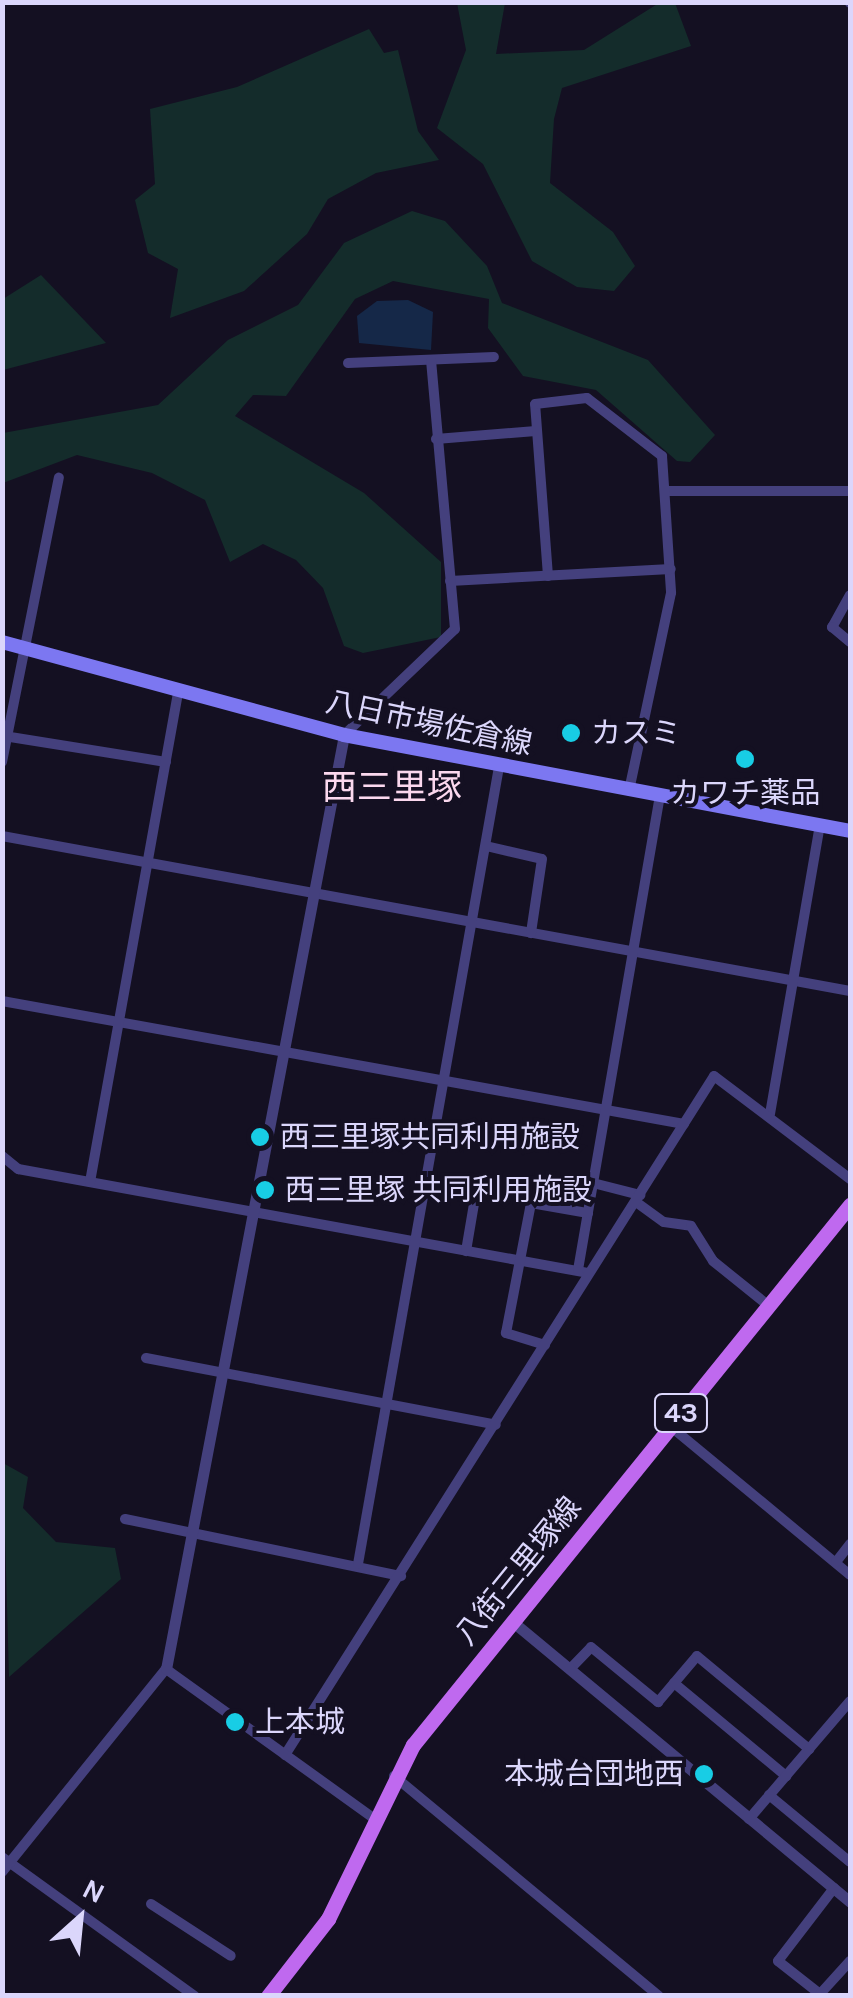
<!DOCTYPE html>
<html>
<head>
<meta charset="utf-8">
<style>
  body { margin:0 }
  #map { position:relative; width:853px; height:1998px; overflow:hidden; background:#141022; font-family:Karla,"Noto Sans JP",sans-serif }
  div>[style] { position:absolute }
  .green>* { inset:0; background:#142c2b }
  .water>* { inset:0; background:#152848 }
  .minor>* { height:10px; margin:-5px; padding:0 5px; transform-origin:5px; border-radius:5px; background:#44407d }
  .tertiary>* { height:11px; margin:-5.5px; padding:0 5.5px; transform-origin:5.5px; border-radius:5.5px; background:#44407d }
  .secondary>* { height:14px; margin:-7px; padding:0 7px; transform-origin:7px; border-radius:7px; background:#7c77f1 }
  .primary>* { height:15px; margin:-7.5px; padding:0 7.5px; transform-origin:7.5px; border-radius:7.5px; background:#bf69ef }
  .dots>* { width:28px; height:28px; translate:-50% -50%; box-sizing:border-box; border:5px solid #141022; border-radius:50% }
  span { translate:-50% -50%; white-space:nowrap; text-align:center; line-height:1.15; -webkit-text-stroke:8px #141022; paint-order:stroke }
  .shield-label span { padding:2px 8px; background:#141022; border:2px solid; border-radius:8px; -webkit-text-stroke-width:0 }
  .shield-label { font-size:28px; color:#dbd6fb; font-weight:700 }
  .street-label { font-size:30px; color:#dbd6fb }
  .poi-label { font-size:30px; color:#dbd6fb }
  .left { translate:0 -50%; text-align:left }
  .right { translate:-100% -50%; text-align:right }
  .quarter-label { font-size:35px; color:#fbd8ee }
  .frame { position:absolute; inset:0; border:5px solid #dbd6fb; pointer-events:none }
  .north { position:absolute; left:30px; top:1868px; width:100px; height:100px; -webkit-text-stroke:8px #141022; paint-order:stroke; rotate:27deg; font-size:28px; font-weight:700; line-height:40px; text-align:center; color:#dbd6fb }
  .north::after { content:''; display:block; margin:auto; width:35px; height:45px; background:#dbd6fb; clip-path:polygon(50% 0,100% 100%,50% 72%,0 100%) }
</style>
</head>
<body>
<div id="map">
  <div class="green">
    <div style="clip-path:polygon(457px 3px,505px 3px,496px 54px,584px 50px,659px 3px,675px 3px,691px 46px,562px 88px,554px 119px,550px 183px,613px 232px,635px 266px,614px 291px,577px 287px,532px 261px,483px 164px,437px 128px,466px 50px)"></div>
    <div style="clip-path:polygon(369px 29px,384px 53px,398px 50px,418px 131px,439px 160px,376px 173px,328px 199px,307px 234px,244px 291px,170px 318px,178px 269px,148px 253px,135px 200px,155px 184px,150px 109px,237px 87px)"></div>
    <div style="clip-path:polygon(412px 211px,445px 221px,487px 266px,502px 303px,648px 360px,715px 435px,690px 462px,677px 461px,596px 390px,523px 376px,488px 328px,489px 299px,393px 281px,355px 299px,286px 396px,253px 395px,235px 416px,364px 493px,441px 562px,441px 637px,363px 653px,344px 646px,323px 588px,296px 560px,263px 544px,230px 562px,205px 500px,152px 473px,77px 455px,3px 483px,3px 433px,158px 405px,228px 340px,298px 305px,344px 243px)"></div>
    <div style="clip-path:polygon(41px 275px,106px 343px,3px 370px,3px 299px)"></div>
    <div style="clip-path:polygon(3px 1463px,28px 1477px,23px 1508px,56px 1542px,115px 1548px,121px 1579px,9px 1677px)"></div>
  </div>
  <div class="water">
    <div style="clip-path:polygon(408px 300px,433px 312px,431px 350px,359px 343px,357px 316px,377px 301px)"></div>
  </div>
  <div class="minor">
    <div style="left:850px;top:2px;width:1px;rotate:90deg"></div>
    <div style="left:348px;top:363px;width:146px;rotate:-2.4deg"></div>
    <div style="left:436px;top:439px;width:100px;rotate:-4.6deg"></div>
    <div style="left:665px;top:491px;width:185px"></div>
    <div style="left:548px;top:576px;width:172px;rotate:-94.3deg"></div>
    <div style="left:535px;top:404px;width:52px;rotate:-6.6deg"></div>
    <div style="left:587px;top:398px;width:95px;rotate:37.7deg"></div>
    <div style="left:662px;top:456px;width:137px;rotate:86.2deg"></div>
    <div style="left:671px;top:593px;width:202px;rotate:102deg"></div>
    <div style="left:450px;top:581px;width:221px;rotate:-3.1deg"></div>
    <div style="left:850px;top:595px;width:37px;rotate:119deg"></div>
    <div style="left:832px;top:627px;width:23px;rotate:40deg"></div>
    <div style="left:344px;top:735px;width:153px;rotate:-43.7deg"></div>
    <div style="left:455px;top:629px;width:269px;rotate:-95.1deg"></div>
    <div style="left:4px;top:736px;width:164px;rotate:9.1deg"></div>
    <div style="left:2px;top:762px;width:290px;rotate:-78.7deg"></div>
    <div style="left:2px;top:836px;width:862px;rotate:10.36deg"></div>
    <div style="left:486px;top:846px;width:57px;rotate:13.1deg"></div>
    <div style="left:542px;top:859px;width:75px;rotate:98.5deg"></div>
    <div style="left:2px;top:1001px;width:693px;rotate:10.22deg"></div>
    <div style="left:770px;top:1114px;width:292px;rotate:-80.2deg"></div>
    <div style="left:2px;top:1156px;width:21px;rotate:39deg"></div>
    <div style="left:18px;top:1169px;width:579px;rotate:10.34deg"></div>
    <div style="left:90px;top:1182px;width:499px;rotate:-79.8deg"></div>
    <div style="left:428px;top:1182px;width:49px;rotate:11.8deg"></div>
    <div style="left:476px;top:1192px;width:60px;rotate:99.6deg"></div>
    <div style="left:593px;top:1183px;width:49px;rotate:14.3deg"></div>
    <div style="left:636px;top:1202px;width:34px;rotate:36deg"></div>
    <div style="left:664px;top:1222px;width:27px;rotate:8deg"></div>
    <div style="left:691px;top:1226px;width:41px;rotate:57.8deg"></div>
    <div style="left:713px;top:1261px;width:72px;rotate:38.8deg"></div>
    <div style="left:578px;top:1270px;width:481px;rotate:-80.2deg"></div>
    <div style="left:545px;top:1345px;width:41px;rotate:-162.9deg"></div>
    <div style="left:506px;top:1333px;width:132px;rotate:-79.1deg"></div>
    <div style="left:531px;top:1203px;width:58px;rotate:10deg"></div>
    <div style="left:146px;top:1358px;width:356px;rotate:10.8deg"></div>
    <div style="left:670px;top:1426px;width:234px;rotate:39.6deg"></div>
    <div style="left:125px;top:1519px;width:282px;rotate:11.7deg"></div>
    <div style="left:836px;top:1562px;width:23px;rotate:-52deg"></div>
    <div style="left:358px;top:1564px;width:809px;rotate:-79.97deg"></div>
    <div style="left:570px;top:1669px;width:30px;rotate:-46deg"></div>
    <div style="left:591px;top:1647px;width:87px;rotate:39.4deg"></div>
    <div style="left:658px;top:1702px;width:60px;rotate:-49.7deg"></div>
    <div style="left:697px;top:1656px;width:146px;rotate:39.7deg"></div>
    <div style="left:674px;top:1683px;width:146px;rotate:39.7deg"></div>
    <div style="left:285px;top:1755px;width:803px;rotate:-57.71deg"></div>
    <div style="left:714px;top:1076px;width:171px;rotate:37.1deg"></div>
    <div style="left:394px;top:1776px;width:344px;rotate:39.7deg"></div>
    <div style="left:769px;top:1795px;width:105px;rotate:39.6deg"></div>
    <div style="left:749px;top:1819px;width:155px;rotate:-49.4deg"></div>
    <div style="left:2px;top:1857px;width:238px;rotate:35.8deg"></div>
    <div style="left:2px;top:1872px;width:261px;rotate:-51.1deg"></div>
    <div style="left:166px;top:1669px;width:257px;rotate:35.7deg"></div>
    <div style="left:834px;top:1888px;width:92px;rotate:127.5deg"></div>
    <div style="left:778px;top:1961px;width:53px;rotate:38.2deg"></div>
    <div style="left:820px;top:1994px;width:45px;rotate:-47.7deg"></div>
    <div style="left:151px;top:1904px;width:95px;rotate:33deg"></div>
  </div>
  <div class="tertiary">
    <div style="left:513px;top:1622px;width:438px;rotate:39.7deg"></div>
    <div style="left:166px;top:1669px;width:951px;rotate:-79.21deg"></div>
  </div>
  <div class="secondary">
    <div style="left:2px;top:642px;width:354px;rotate:15.2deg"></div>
    <div style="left:344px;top:735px;width:515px;rotate:10.74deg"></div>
  </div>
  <div class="primary">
    <div style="left:268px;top:1996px;width:98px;rotate:-52.1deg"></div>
    <div style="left:328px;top:1919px;width:194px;rotate:-64deg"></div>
    <div style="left:413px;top:1745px;width:695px;rotate:-51.02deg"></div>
  </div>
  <div class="dots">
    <div style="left:571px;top:733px;background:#18cde5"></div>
    <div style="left:745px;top:759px;background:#18cde5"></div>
    <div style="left:260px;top:1137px;background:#18cde5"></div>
    <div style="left:265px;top:1190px;background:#18cde5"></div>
    <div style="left:235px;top:1722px;background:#18cde5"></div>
    <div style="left:704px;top:1774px;background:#18cde5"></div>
  </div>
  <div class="shield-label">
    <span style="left:681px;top:1413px">43</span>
  </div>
  <div class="street-label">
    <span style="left:429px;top:723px;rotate:12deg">八日市場佐倉線</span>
    <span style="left:518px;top:1571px;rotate:-51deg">八街三里塚線</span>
  </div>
  <div class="poi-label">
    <span class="left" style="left:591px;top:733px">カスミ</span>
    <span style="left:745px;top:793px">カワチ薬品</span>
    <span class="left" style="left:280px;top:1137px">西三里塚共同利用施設</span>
    <span class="left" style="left:285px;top:1190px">西三里塚 共同利用施設</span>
    <span class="left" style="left:255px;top:1722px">上本城</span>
    <span class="right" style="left:684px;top:1774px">本城台団地西</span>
  </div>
  <div class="quarter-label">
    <span style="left:392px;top:788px">西三里塚</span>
  </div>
  <div class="frame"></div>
  <div class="north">N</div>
</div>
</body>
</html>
